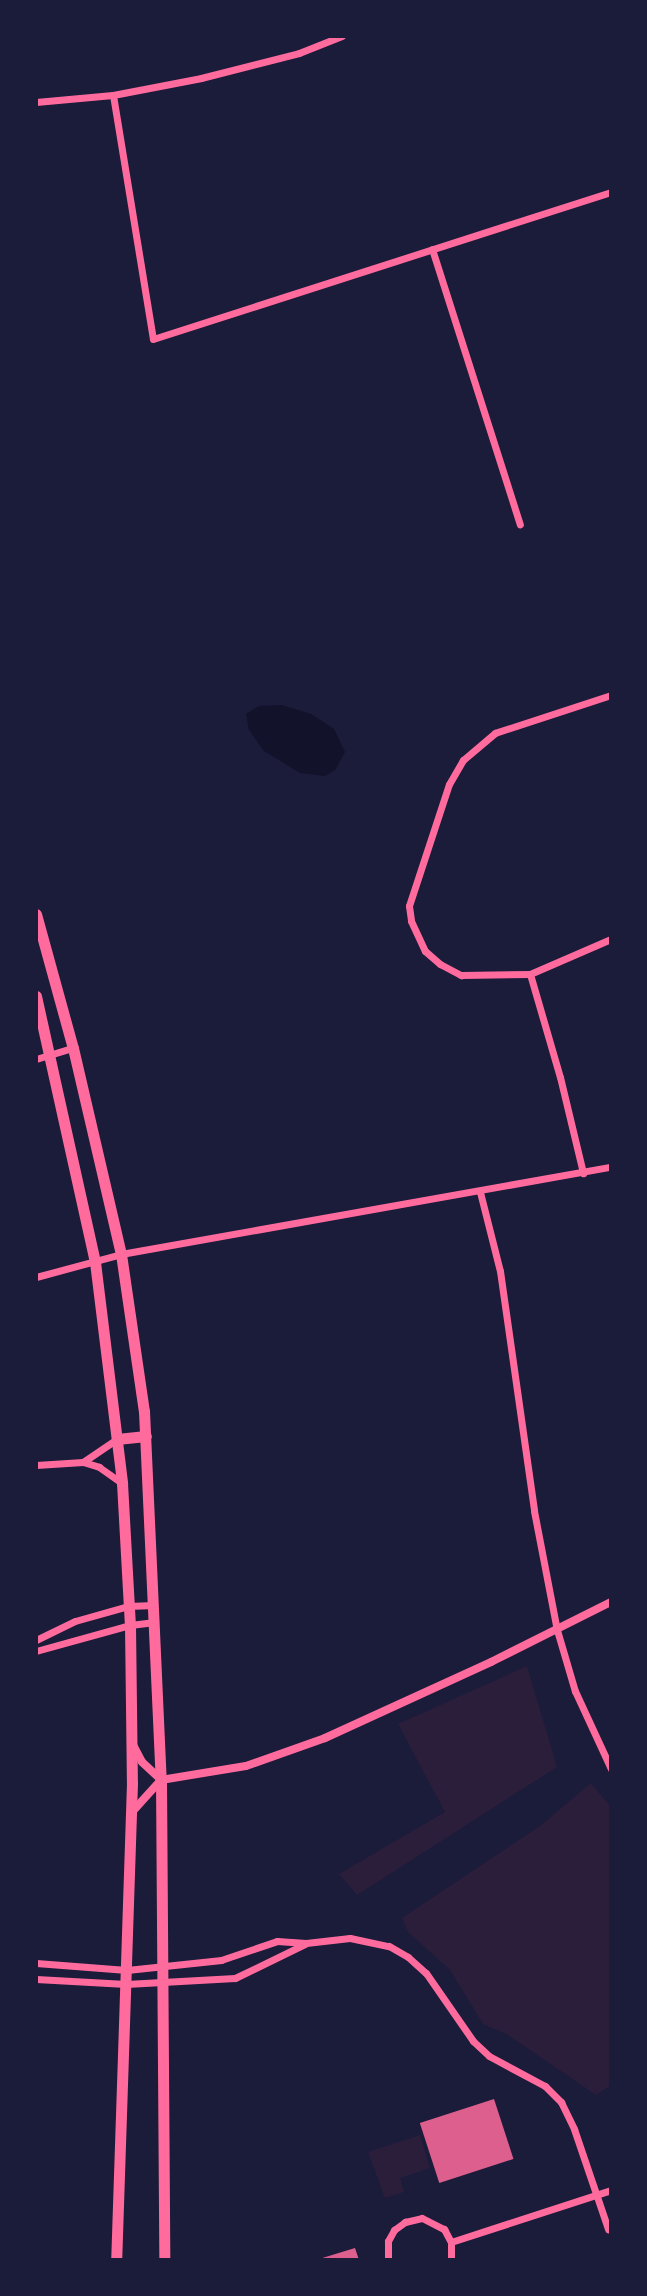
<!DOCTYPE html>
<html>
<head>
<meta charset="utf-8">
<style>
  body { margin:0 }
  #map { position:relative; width:647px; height:2296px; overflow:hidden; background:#1b1b3a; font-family:Helvetica,sans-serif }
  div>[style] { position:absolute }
  .green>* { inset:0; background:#2a1e3b }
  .water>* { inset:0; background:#12122b }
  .building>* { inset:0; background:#dd5f8e; transform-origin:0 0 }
  .minor>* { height:7px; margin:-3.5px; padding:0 3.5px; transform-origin:3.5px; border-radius:3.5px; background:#ff6b9d }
  .tertiary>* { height:8px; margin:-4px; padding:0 4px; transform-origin:4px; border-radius:4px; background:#ff6b9d }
  .primary>* { height:11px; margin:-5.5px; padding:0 5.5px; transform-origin:5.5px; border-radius:5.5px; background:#ff6b9d }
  span { translate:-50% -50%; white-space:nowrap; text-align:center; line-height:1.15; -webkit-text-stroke:7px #1b1b3a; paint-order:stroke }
  .frame { position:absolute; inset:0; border:38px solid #1b1b3a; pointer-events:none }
</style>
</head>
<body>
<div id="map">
  <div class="green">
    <div style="clip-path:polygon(527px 1666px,557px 1767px,357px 1895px,339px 1874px,445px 1812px,398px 1724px)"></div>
    <div style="clip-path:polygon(591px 1783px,611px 1807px,611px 2085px,596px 2095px,508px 2035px,483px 2024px,450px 1970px,408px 1932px,402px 1918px,540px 1826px)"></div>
    <div style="clip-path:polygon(420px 2135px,430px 2168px,400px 2178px,404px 2192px,385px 2198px,368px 2152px)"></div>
  </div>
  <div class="water">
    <div style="clip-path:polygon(282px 705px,311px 714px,334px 729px,345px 752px,335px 770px,325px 776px,300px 773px,264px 751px,249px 730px,246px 714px,259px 706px)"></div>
  </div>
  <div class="building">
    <div style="left:494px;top:2099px;width:63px;height:78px;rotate:72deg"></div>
    <div style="clip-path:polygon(355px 2248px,359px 2260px,319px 2260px,319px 2259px)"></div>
  </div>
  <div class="minor">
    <div style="left:113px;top:95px;width:247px;rotate:80.7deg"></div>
    <div style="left:153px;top:339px;width:481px;rotate:-17.8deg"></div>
    <div style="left:36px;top:102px;width:77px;rotate:-5.2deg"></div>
    <div style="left:113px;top:95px;width:90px;rotate:-10.9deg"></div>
    <div style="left:201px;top:78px;width:101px;rotate:-14.3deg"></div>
    <div style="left:299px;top:53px;width:46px;rotate:-21.6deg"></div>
    <div style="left:432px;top:249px;width:289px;rotate:72.3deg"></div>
    <div style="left:611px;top:695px;width:122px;rotate:161.9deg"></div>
    <div style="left:495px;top:733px;width:42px;rotate:139.8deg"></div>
    <div style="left:463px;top:760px;width:28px;rotate:120deg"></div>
    <div style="left:449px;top:784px;width:128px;rotate:108.2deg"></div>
    <div style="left:409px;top:906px;width:15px;rotate:82deg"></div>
    <div style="left:411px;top:921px;width:33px;rotate:65deg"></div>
    <div style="left:425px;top:951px;width:20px;rotate:41deg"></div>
    <div style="left:440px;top:964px;width:24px;rotate:28deg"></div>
    <div style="left:461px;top:975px;width:69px;rotate:-0.8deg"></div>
    <div style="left:530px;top:974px;width:88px;rotate:-23.4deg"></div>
    <div style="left:530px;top:974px;width:107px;rotate:73.8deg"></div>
    <div style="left:560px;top:1077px;width:99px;rotate:76.5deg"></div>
    <div style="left:36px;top:1059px;width:39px;rotate:-17deg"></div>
    <div style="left:480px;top:1192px;width:81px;rotate:75.8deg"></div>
    <div style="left:500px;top:1271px;width:242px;rotate:81.9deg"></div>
    <div style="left:534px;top:1511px;width:121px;rotate:79.1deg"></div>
    <div style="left:557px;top:1630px;width:64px;rotate:73.6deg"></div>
    <div style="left:575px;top:1691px;width:86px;rotate:65.2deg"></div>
    <div style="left:36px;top:1277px;width:88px;rotate:-15.1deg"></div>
    <div style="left:121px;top:1254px;width:498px;rotate:-10.1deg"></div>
    <div style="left:83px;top:1462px;width:41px;rotate:-34.1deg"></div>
    <div style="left:36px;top:1465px;width:47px;rotate:-3.7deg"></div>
    <div style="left:83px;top:1462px;width:17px;rotate:17deg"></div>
    <div style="left:99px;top:1467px;width:28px;rotate:35deg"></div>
    <div style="left:36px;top:1640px;width:43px;rotate:-26deg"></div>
    <div style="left:75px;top:1621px;width:55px;rotate:-15.8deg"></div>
    <div style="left:128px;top:1606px;width:26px;rotate:-2deg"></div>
    <div style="left:36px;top:1651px;width:98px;rotate:-15.5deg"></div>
    <div style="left:130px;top:1625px;width:25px;rotate:-7deg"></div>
    <div style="left:36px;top:1963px;width:91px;rotate:4.4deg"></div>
    <div style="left:127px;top:1970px;width:95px;rotate:-6.1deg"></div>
    <div style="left:221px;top:1960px;width:59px;rotate:-18.7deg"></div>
    <div style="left:277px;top:1941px;width:29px;rotate:4deg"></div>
    <div style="left:306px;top:1943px;width:44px;rotate:-6.5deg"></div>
    <div style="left:350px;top:1938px;width:40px;rotate:12deg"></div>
    <div style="left:389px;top:1946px;width:22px;rotate:30deg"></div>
    <div style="left:408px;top:1957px;width:24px;rotate:42deg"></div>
    <div style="left:426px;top:1973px;width:83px;rotate:55.3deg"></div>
    <div style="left:473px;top:2041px;width:22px;rotate:43deg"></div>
    <div style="left:489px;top:2056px;width:64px;rotate:28.2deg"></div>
    <div style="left:545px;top:2086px;width:23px;rotate:45deg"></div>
    <div style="left:561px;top:2102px;width:30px;rotate:64deg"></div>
    <div style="left:574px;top:2129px;width:106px;rotate:71.2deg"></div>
    <div style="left:36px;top:1979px;width:90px;rotate:3.2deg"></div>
    <div style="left:126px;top:1984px;width:109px;rotate:-3.2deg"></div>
    <div style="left:235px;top:1978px;width:78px;rotate:-25.9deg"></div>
    <div style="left:451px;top:2242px;width:168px;rotate:-18deg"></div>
    <div style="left:388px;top:2260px;width:19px;rotate:-90deg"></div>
    <div style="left:388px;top:2241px;width:13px;rotate:-61deg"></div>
    <div style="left:394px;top:2230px;width:14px;rotate:-36deg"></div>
    <div style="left:405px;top:2222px;width:17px;rotate:-13deg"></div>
    <div style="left:422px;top:2218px;width:25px;rotate:27deg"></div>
    <div style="left:444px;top:2229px;width:15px;rotate:62deg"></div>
    <div style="left:451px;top:2242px;width:18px;rotate:90deg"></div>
  </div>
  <div class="tertiary">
    <div style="left:132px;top:1743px;width:21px;rotate:62deg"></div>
    <div style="left:142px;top:1762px;width:26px;rotate:43deg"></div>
    <div style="left:132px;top:1812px;width:43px;rotate:-47.8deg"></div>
    <div style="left:161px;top:1780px;width:86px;rotate:-9.4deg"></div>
    <div style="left:246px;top:1766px;width:84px;rotate:-19.5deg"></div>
    <div style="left:325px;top:1738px;width:183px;rotate:-24.6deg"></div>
    <div style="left:491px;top:1662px;width:134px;rotate:-26.6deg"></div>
  </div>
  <div class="primary">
    <div style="left:36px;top:914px;width:139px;rotate:74.6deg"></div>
    <div style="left:73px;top:1048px;width:212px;rotate:76.9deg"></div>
    <div style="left:121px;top:1254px;width:159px;rotate:81.7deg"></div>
    <div style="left:144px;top:1411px;width:369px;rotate:87.4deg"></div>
    <div style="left:161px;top:1780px;width:480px;rotate:89.6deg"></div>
    <div style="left:36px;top:996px;width:272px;rotate:77.5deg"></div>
    <div style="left:95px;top:1262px;width:223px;rotate:83deg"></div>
    <div style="left:122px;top:1483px;width:142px;rotate:86.8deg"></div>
    <div style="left:130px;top:1625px;width:158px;rotate:89.3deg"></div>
    <div style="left:132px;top:1783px;width:477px;rotate:91.9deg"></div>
    <div style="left:117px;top:1439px;width:29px;rotate:-6deg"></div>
  </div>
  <div class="frame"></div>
</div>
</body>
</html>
